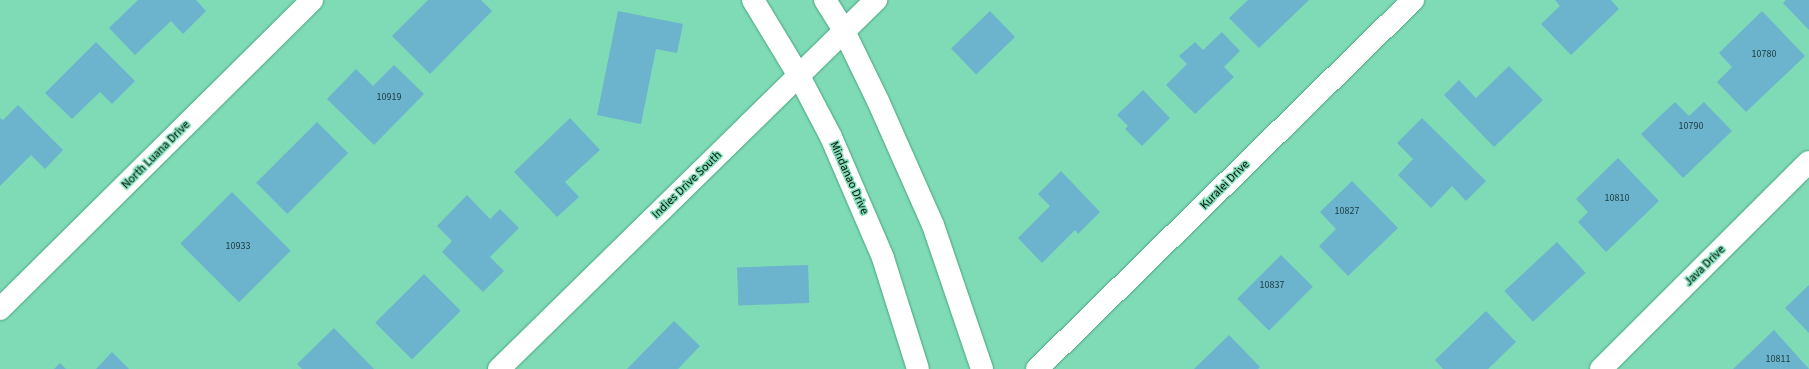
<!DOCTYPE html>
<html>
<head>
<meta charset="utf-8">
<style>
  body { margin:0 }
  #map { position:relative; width:1809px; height:369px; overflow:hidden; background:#7fdbb5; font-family:"Source Sans 3",sans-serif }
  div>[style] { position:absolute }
  .building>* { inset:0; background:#6cb3ce; transform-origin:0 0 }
  .roads { filter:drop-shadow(0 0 1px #47a581) drop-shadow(0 0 1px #47a581) }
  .minor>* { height:22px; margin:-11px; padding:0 11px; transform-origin:11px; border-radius:11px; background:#fff }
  span { translate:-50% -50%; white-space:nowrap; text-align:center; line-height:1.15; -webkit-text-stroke:3px #7fdbb5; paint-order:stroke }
  .number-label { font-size:10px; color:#1b393a }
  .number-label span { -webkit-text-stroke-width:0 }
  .street-label { font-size:12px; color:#001009 }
</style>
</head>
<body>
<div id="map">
  <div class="building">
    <div style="clip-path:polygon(138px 0,196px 0,206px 11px,183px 34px,171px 21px,135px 55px,109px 28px)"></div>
    <div style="clip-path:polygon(428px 0,481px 0,492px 11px,430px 74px,392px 36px)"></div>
    <div style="clip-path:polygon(1248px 0,1309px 0,1259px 48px,1229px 18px)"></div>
    <div style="clip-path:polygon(1555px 0,1611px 0,1619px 9px,1571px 55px,1541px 24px,1560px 6px)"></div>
    <div style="clip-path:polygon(1786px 0,1809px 0,1809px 30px,1783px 3px)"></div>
    <div style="clip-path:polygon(618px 11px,683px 24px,677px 53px,656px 49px,641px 124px,597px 115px)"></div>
    <div style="left:990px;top:11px;width:36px;height:54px;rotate:46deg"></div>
    <div style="clip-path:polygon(1762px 11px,1805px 56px,1746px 112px,1717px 82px,1732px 67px,1719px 53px)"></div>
    <div style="clip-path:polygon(1222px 32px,1240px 51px,1224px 67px,1234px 77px,1195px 114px,1166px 85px,1187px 64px,1179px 56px,1195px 42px,1203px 50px)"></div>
    <div style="clip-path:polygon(96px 42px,135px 81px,112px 104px,100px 92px,72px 119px,45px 93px)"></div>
    <div style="clip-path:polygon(394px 65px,424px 94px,374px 145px,327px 99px,356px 69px,373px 86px)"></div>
    <div style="clip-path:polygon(1509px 66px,1543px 100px,1494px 147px,1444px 95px,1459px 80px,1476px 98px)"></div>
    <div style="clip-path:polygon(1143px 90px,1170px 118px,1142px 146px,1125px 129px,1128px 126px,1117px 115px)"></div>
    <div style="clip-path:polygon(1675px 102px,1689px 116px,1704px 102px,1732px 131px,1683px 178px,1641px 134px)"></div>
    <div style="clip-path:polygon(18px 105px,63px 150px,45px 169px,31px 155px,0 186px,0 118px,3px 120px)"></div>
    <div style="clip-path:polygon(570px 118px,600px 150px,565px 182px,579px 197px,557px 217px,514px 172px)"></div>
    <div style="clip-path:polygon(1422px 118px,1486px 181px,1466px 201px,1452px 186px,1431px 208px,1398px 175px,1413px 159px,1397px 143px)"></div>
    <div style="left:317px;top:122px;width:44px;height:86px;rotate:45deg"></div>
    <div style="clip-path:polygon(1618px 158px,1659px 201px,1606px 252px,1578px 222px,1588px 212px,1576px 199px)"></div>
    <div style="clip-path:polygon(1061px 171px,1100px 212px,1078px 234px,1075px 230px,1042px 263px,1018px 238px,1050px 206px,1038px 194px)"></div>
    <div style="clip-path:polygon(1352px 181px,1398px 228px,1348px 276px,1319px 246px,1336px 229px,1320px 212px)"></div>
    <div style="left:232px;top:192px;width:83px;height:73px;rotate:45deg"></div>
    <div style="clip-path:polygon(467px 195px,490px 219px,500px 209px,519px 228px,490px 257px,504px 271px,483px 292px,442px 252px,452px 241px,437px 226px)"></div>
    <div style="left:1557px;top:242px;width:42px;height:72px;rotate:47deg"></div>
    <div style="left:1281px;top:255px;width:45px;height:62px;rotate:45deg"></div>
    <div style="left:808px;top:265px;width:38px;height:71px;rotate:88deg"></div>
    <div style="left:424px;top:274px;width:52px;height:69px;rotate:45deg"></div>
    <div style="clip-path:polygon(1809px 285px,1809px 333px,1785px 308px)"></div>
    <div style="clip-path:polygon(1486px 311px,1516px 342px,1488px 369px,1443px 369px,1435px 360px)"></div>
    <div style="clip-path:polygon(674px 321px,700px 346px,678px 369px,627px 369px)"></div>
    <div style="clip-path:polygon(334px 328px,374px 369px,302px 369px,297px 364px)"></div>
    <div style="clip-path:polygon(1774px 330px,1809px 369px,1733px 369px)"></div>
    <div style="clip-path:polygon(1229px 335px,1260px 367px,1258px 369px,1194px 369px)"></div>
    <div style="clip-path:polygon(112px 352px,129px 369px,96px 369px)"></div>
    <div style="clip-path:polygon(60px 363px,66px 369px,54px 369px)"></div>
  </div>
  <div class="roads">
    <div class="minor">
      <div style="left:753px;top:0;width:89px;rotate:58.8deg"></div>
      <div style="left:799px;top:76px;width:69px;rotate:62.3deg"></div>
      <div style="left:831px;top:137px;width:132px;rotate:66.7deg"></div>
      <div style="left:883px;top:258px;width:116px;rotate:72.5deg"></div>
      <div style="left:825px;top:0;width:36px;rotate:58deg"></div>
      <div style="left:844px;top:31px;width:78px;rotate:64.1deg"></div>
      <div style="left:878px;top:101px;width:136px;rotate:66.1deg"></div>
      <div style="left:933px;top:225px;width:152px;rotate:71.2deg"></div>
      <div style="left:0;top:309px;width:439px;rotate:-44.7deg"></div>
      <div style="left:499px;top:369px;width:528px;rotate:-44.39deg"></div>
      <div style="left:1037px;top:369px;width:527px;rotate:-44.46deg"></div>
      <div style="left:1601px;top:369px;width:293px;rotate:-44.9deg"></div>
    </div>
  </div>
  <div class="number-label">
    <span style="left:1764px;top:55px">10780</span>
    <span style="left:389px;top:98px">10919</span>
    <span style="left:1691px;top:127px">10790</span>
    <span style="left:1617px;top:199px">10810</span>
    <span style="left:1347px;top:212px">10827</span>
    <span style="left:238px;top:247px">10933</span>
    <span style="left:1272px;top:286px">10837</span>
    <span style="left:1778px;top:360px">10811</span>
  </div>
  <div class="street-label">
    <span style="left:156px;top:155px;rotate:-45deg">North Luana Drive</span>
    <span style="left:849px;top:178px;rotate:66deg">Mindanao Drive</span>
    <span style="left:687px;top:185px;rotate:-44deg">Indies Drive South</span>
    <span style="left:1225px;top:185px;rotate:-45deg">Kuralei Drive</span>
    <span style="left:1705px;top:266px;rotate:-45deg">Java Drive</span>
  </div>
</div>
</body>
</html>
